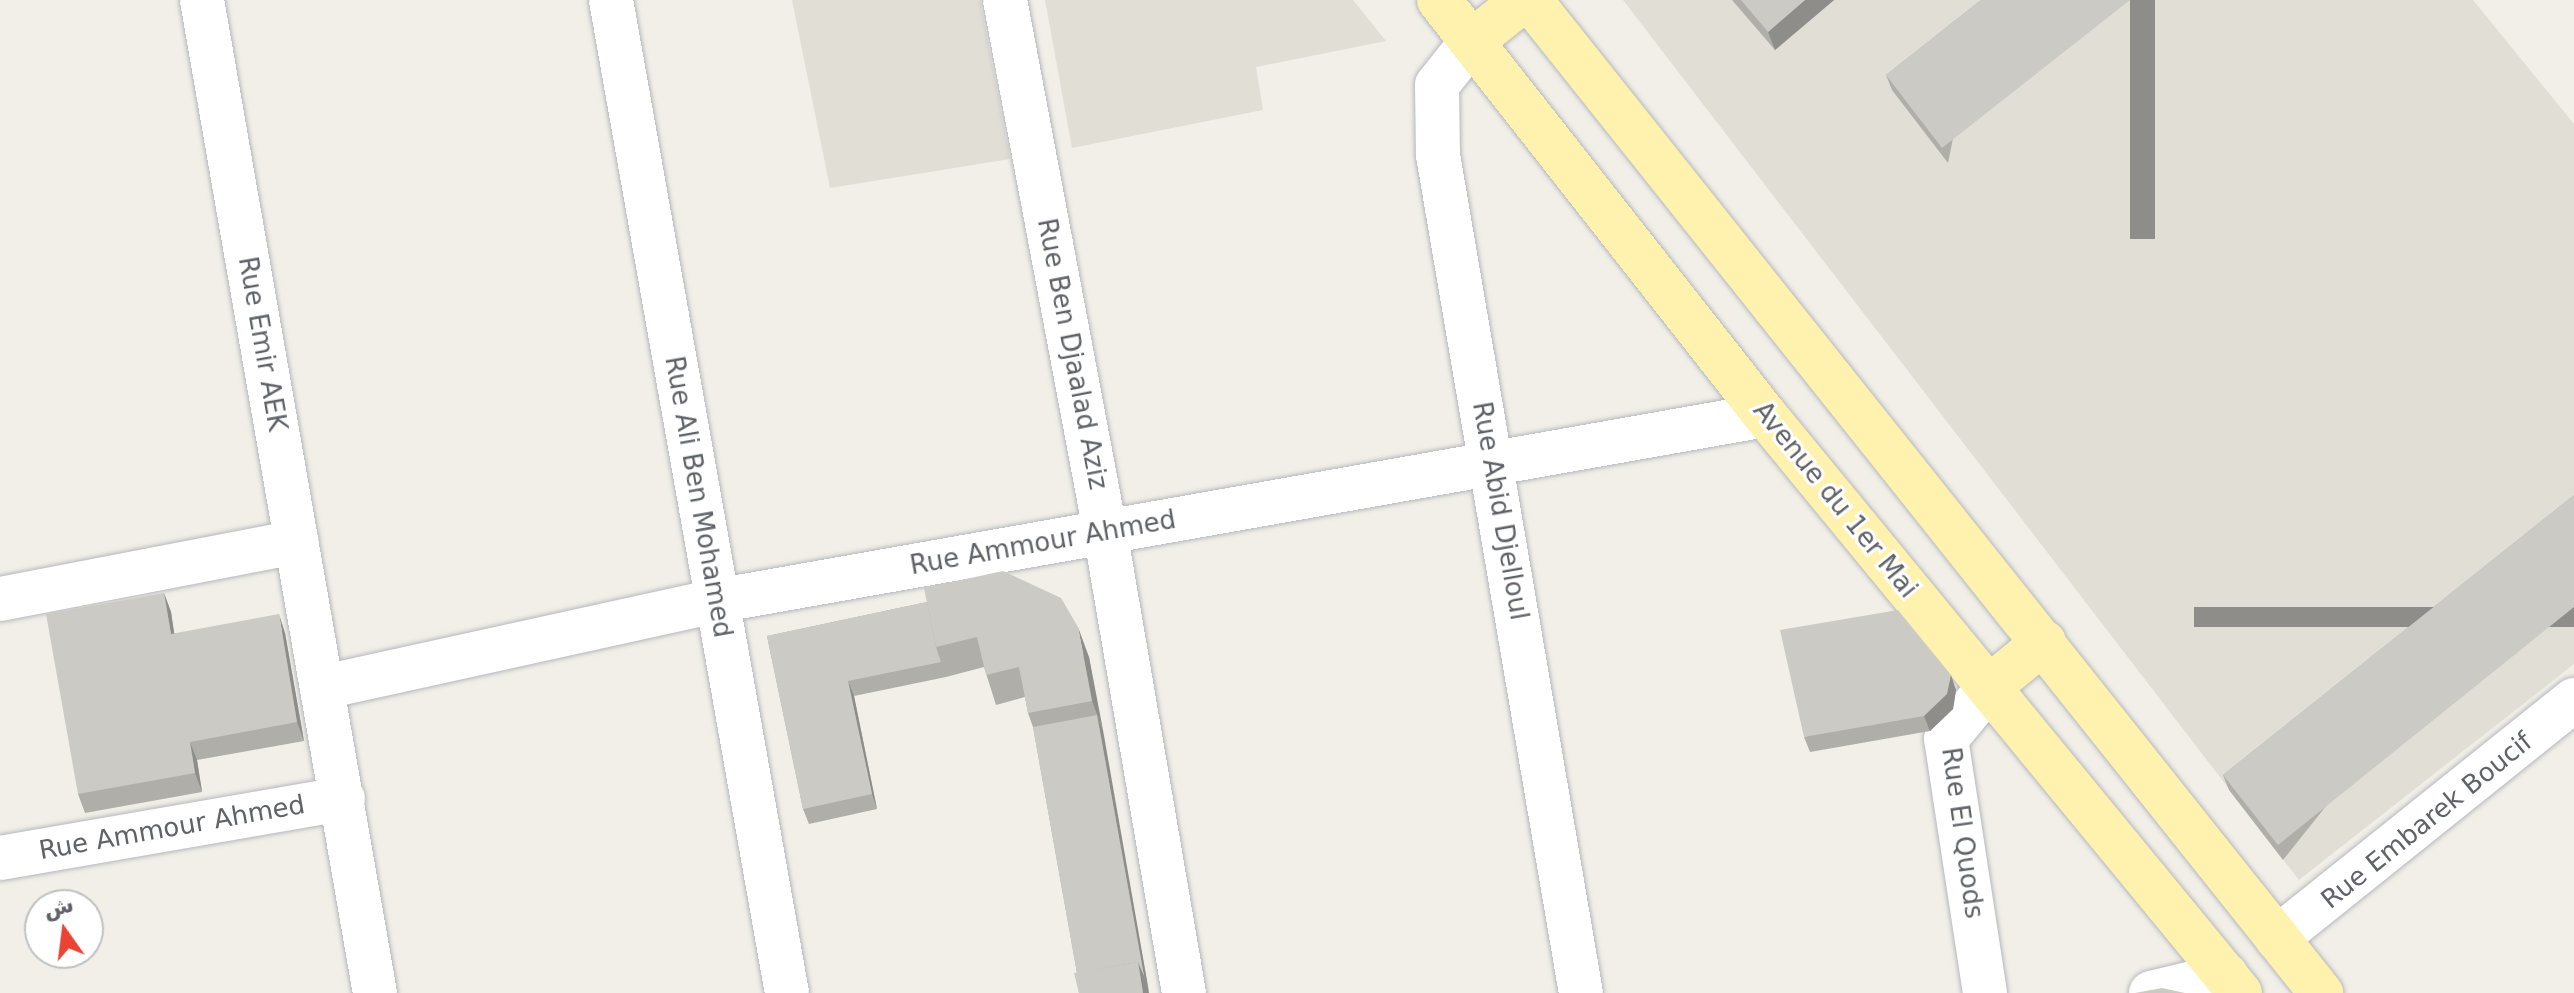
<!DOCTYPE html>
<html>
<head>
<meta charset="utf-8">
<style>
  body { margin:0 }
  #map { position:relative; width:2574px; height:993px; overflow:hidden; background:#f1efe8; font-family:"DejaVu Sans",Cairo,sans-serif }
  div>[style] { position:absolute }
  .education>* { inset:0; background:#e1ded6 }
  .roads { filter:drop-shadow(0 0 2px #b5b8bc) drop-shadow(0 0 2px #b5b8bc) }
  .minor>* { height:44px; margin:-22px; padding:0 22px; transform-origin:22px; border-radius:22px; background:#fff }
  .major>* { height:44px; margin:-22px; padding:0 22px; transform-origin:22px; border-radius:22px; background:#fff2af }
  .wall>* { inset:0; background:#afaea9 }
  .shaded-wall>* { inset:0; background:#8f8d8a; transform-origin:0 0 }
  .building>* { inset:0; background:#cccac5 }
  span { translate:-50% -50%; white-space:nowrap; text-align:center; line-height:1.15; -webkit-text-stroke:6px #fff; paint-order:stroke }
  .street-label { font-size:26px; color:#5f6368 }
  .north { position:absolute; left:24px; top:889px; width:80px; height:80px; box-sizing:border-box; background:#fff; border:2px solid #bfc1c3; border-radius:50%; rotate:346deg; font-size:22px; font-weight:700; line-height:32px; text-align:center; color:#5f6368 }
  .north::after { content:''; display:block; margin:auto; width:28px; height:36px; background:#ea4335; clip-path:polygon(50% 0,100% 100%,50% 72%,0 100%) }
</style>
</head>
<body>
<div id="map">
  <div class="education">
    <div style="clip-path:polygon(792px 0,980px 0,1010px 159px,830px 188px)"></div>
    <div style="clip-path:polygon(1045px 0,1353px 0,1386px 41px,1256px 67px,1263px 110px,1072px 148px)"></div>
    <div style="clip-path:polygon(1623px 0,2473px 0,2574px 124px,2574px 664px,2299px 880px)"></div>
  </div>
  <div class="roads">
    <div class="minor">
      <div style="left:202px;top:0;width:1008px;rotate:80.12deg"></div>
      <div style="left:611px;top:0;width:1008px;rotate:79.95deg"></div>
      <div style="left:1005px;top:0;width:540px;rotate:79.33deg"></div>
      <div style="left:1105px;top:531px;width:469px;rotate:80.3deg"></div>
      <div style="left:1472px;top:41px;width:56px;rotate:128.5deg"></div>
      <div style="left:1437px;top:85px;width:70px;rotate:89.2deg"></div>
      <div style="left:1438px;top:155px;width:850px;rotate:80.32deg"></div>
      <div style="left:0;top:599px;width:302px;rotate:-10.9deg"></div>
      <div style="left:324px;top:687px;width:401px;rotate:-12.4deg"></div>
      <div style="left:716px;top:601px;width:1065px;rotate:-10.05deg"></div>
      <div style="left:0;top:858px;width:348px;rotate:-9.8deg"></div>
      <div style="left:2277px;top:938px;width:381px;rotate:-38.7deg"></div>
      <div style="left:1985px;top:993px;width:257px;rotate:-98.7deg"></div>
      <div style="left:1946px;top:739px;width:67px;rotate:-50.4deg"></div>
      <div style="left:2151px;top:993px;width:77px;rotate:-13.5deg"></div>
    </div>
    <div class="major">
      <div style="left:1439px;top:0;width:528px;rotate:51.85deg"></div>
      <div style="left:1765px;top:415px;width:748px;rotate:50.59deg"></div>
      <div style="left:1530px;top:0;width:1270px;rotate:51.46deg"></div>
      <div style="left:1472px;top:41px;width:66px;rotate:-38.3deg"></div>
      <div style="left:1989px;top:687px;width:71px;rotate:-39.3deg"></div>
    </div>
  </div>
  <div class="wall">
    <div style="clip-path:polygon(1732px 0,1834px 0,1775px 50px)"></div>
    <div style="clip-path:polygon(1981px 0,1948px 163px,1892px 90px,1886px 75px)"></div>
    <div style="clip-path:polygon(2574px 495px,2283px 860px,2229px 790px,2223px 775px)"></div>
    <div style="clip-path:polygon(164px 593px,171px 612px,174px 633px,285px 633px,304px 741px,197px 760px,202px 792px,85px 813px,78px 794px)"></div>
    <div style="clip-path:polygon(927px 602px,1089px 657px,1149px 993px,1079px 993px,1077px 973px,1033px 727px,1028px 713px,1025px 697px,996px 705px,984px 667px,946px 677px,854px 696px,877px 809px,809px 824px,803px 809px,767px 636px)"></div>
    <div style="clip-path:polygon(1956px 690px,1953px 709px,1930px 731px,1810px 752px,1804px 737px)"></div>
  </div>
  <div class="shaded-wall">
    <div style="clip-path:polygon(1805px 0,1834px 0,1775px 50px,1768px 32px)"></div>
    <div style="left:2130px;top:0;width:25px;height:239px"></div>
    <div style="clip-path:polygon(164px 593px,171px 612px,177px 652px,171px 634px)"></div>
    <div style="left:2574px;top:607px;width:20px;height:380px;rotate:90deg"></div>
    <div style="clip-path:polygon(279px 614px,285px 633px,304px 741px,297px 722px)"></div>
    <div style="clip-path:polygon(1078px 627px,1089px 657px,1103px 730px,1092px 701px)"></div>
    <div style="clip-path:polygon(1951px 675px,1956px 690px,1953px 709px,1930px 731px,1924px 716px)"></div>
    <div style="clip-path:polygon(848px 681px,854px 696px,877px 809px,872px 794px)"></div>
    <div style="clip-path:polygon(1097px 715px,1103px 730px,1149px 992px,1144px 976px)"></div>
    <div style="clip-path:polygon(190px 742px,197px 760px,202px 792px,195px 773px)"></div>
    <div style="clip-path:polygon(1138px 962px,1144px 976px,1149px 993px,1143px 993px)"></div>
  </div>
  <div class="building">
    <div style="clip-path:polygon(1741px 0,1805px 0,1768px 32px)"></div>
    <div style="clip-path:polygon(1981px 0,2130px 0,1942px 148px,1886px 75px)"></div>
    <div style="clip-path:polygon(2574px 495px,2574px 607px,2278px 845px,2223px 775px)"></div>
    <div style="clip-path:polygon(1003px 571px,1061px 598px,1078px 627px,1092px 701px,1028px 713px,1019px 667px,986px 675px,977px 637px,936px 647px,924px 588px)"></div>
    <div style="clip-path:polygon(164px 593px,171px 634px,279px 614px,297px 722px,190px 742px,195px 773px,78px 794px,46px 614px)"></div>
    <div style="clip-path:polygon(927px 602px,936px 647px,941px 662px,848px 681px,872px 794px,803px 809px,767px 636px)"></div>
    <div style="clip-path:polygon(1898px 610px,1951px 675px,1947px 694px,1924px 716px,1804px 737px,1780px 630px)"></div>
    <div style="clip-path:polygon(1097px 715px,1144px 976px,1138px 962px,1077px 973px,1033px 727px)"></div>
    <div style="clip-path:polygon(1138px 962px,1143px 993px,1079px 993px,1074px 973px)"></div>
    <div style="clip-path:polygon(2162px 988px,2185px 993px,2135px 993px)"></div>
  </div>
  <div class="street-label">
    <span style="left:262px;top:344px;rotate:80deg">Rue Emir AEK</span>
    <span style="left:1072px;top:354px;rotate:79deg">Rue Ben Djaalad Aziz</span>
    <span style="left:698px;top:497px;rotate:80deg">Rue Ali Ben Mohamed</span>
    <span style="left:1835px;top:500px;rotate:51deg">Avenue du 1er Mai</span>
    <span style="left:1500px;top:511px;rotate:80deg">Rue Abid Djelloul</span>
    <span style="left:1043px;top:543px;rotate:-10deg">Rue Ammour Ahmed</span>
    <span style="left:2427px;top:821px;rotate:-39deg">Rue Embarek Boucif</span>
    <span style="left:172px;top:828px;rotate:-10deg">Rue Ammour Ahmed</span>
    <span style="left:1962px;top:833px;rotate:82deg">Rue El Quods</span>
  </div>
  <div class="north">ش</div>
</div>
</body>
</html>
